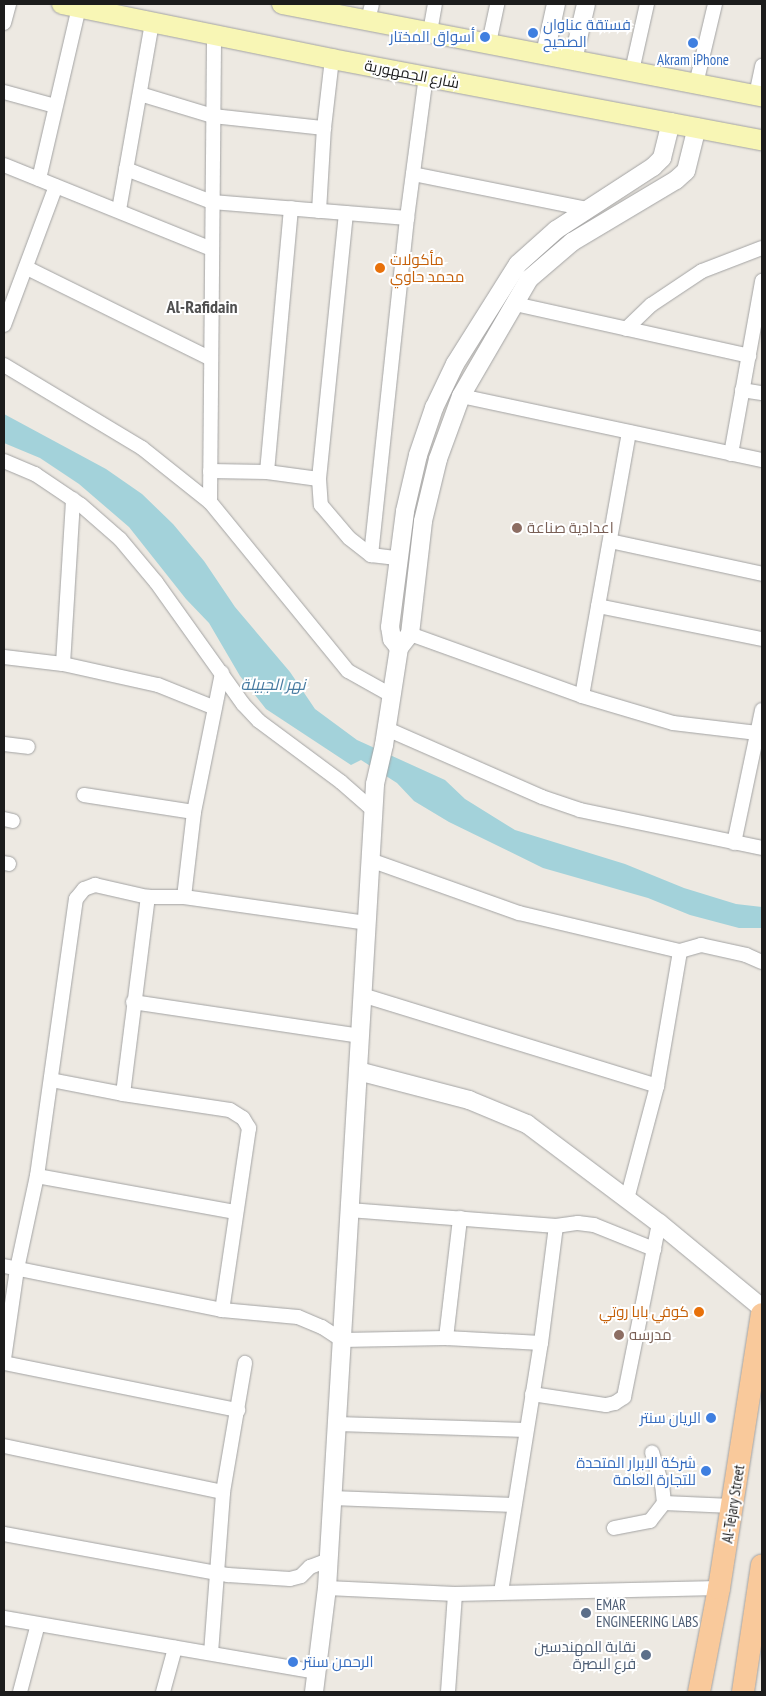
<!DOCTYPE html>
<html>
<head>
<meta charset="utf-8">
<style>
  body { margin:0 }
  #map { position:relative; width:766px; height:1696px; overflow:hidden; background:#ede9e2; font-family:"PT Sans Narrow",Cairo,sans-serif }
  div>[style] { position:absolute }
  .water>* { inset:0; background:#a3d2da }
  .roads { filter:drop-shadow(0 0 1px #a3a3a3) drop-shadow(0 0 1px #a3a3a3) }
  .minor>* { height:14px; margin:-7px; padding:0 7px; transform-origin:7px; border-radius:7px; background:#fff }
  .tertiary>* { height:18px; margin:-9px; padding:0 9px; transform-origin:9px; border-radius:9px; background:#fff }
  .secondary>* { height:20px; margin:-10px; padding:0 10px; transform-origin:10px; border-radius:10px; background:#f8f6b5 }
  .primary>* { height:22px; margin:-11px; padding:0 11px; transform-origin:11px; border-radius:11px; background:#f9c99b }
  .dots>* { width:14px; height:14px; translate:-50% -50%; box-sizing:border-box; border:2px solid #fff; border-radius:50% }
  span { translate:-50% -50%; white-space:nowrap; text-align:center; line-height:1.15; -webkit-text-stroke:4px #fff; paint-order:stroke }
  .shop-label { font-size:15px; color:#366cbe }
  .left { translate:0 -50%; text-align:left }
  .right { translate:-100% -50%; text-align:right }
  .street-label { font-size:15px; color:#1c1c1c }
  .food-label { font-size:15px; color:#c56008 }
  .education-label { font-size:15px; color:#785e54 }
  .service-label { font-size:15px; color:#4e5e75 }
  .water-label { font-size:16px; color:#487ba1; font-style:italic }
  .quarter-label { font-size:18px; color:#4f4f4f; font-weight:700 }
  .frame { position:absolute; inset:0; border:5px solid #1c1c1c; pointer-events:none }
</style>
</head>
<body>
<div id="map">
  <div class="water">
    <div style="clip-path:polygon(4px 414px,106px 469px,142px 494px,173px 524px,204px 561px,235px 607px,290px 672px,315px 709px,357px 740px,445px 780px,465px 799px,515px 830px,625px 864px,684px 888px,736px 904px,762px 907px,762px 928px,739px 928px,690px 915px,648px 898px,543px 868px,449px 822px,414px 801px,397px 783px,361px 760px,351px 765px,266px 709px,240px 676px,209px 623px,186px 599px,129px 527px,79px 484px,40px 458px,4px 443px)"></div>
  </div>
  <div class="roads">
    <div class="minor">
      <div style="left:368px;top:20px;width:16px;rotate:-76deg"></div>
      <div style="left:4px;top:23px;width:20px;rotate:-75deg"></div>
      <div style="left:430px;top:32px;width:28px;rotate:-80deg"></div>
      <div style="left:489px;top:43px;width:40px;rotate:-78deg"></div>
      <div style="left:632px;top:71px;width:69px;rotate:-77.4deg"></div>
      <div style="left:696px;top:84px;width:82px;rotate:-76.6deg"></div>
      <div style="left:4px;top:92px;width:53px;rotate:15.4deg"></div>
      <div style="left:140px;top:94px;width:76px;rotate:16.8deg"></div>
      <div style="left:213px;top:116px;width:112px;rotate:6.2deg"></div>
      <div style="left:756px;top:95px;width:30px;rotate:-78deg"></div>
      <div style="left:4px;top:165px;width:224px;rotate:22deg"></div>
      <div style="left:126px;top:169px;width:92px;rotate:21deg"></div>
      <div style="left:212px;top:202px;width:196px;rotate:4.7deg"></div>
      <div style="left:413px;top:174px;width:177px;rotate:11.4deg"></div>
      <div style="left:39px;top:179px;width:177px;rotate:-76.9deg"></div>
      <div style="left:119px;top:210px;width:191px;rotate:-80deg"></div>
      <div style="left:319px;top:211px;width:83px;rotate:-86.6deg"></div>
      <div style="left:324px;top:128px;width:69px;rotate:-83.4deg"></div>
      <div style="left:346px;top:213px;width:267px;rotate:95.8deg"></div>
      <div style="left:319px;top:479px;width:26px;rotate:86deg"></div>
      <div style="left:321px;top:505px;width:43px;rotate:49.7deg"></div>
      <div style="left:349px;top:538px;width:28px;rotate:38deg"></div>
      <div style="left:371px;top:555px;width:26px;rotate:7deg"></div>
      <div style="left:27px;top:268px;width:205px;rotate:26.3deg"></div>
      <div style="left:515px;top:304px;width:240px;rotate:12.5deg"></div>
      <div style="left:4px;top:325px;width:148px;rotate:-69.5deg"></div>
      <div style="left:626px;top:329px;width:35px;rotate:-44deg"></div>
      <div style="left:651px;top:305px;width:61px;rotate:-33.7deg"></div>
      <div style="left:702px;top:271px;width:64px;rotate:-21deg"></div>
      <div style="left:4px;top:365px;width:161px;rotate:31deg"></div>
      <div style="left:142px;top:448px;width:87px;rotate:38.5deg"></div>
      <div style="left:210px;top:502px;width:218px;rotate:50.8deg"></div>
      <div style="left:348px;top:671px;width:51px;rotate:29.1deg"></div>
      <div style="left:742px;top:390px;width:20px;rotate:9deg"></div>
      <div style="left:461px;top:396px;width:308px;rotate:12deg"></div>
      <div style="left:731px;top:454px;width:176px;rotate:-79.8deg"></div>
      <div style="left:4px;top:461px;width:34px;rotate:23deg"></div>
      <div style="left:35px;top:474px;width:55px;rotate:34deg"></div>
      <div style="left:81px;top:505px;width:52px;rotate:41.1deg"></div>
      <div style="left:120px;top:539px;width:56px;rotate:50.1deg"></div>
      <div style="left:156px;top:582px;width:150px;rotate:54.5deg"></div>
      <div style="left:243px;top:704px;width:23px;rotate:47deg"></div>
      <div style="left:259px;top:721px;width:102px;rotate:36.6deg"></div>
      <div style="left:341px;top:782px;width:43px;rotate:41.2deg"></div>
      <div style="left:210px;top:471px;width:57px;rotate:1deg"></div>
      <div style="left:267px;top:472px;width:52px;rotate:7.7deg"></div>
      <div style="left:267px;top:472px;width:265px;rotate:-84.8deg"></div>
      <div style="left:210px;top:502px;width:469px;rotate:-89.5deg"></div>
      <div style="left:610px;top:541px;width:156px;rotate:12.2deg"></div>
      <div style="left:371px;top:555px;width:339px;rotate:-83.9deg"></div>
      <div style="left:407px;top:218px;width:143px;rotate:-82.4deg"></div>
      <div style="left:598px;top:606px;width:167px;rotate:11.4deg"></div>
      <div style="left:410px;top:634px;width:183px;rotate:19.8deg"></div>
      <div style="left:582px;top:696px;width:95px;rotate:16.5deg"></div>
      <div style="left:673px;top:723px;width:85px;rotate:6.8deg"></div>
      <div style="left:4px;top:657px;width:59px;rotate:6.8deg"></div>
      <div style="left:63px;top:664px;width:97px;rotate:12.5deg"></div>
      <div style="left:158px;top:685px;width:61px;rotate:22deg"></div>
      <div style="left:63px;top:664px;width:165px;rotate:-86.5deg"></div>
      <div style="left:582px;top:696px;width:268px;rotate:-79.9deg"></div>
      <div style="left:387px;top:729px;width:169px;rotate:23.7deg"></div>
      <div style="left:542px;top:797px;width:40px;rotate:18.9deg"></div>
      <div style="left:580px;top:810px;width:186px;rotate:11.8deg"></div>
      <div style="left:4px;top:744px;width:24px;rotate:7deg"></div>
      <div style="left:84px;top:795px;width:111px;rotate:8.8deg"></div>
      <div style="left:4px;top:819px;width:9px;rotate:13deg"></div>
      <div style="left:734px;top:843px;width:136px;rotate:-78.1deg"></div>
      <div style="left:370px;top:860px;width:158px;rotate:19.6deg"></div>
      <div style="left:519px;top:913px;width:165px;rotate:13.3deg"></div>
      <div style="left:680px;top:951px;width:22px;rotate:-16deg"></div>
      <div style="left:701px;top:945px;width:46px;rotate:12.5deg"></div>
      <div style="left:746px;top:955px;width:17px;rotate:24deg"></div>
      <div style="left:4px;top:863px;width:5px;rotate:11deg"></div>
      <div style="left:184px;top:897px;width:86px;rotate:-83.3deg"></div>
      <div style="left:194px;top:812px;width:142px;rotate:-78.6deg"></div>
      <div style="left:362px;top:995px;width:309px;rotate:17.1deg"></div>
      <div style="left:133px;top:1002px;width:230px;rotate:8.5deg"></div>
      <div style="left:51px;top:1080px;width:73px;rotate:11deg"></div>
      <div style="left:123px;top:1094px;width:108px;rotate:8.5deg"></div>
      <div style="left:230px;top:1110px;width:15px;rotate:32deg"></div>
      <div style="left:243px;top:1118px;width:12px;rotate:59deg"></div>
      <div style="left:249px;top:1128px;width:184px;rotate:98.4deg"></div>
      <div style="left:123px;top:1094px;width:199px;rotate:-82.8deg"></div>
      <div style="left:37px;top:1176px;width:202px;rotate:10.3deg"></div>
      <div style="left:627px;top:1199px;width:117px;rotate:-75.1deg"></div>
      <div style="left:657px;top:1086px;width:137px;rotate:-80.3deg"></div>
      <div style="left:349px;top:1210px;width:208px;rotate:4.4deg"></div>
      <div style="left:556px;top:1226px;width:22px;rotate:-8deg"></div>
      <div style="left:578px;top:1223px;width:16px;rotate:7deg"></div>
      <div style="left:594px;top:1225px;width:65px;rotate:21.8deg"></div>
      <div style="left:4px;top:1266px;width:222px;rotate:11.4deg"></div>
      <div style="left:222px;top:1310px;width:76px;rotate:5.3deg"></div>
      <div style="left:298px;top:1317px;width:26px;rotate:23deg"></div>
      <div style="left:322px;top:1327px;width:24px;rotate:33deg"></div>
      <div style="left:342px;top:1340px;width:104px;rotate:-1.1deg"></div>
      <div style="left:446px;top:1338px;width:95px;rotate:3deg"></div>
      <div style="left:446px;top:1338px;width:121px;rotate:-83.3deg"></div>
      <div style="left:4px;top:1359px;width:91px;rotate:-81.8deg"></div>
      <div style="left:17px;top:1269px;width:95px;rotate:-77.9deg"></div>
      <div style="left:37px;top:1176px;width:280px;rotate:-82deg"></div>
      <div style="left:76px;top:899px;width:13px;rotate:-51deg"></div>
      <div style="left:84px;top:889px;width:12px;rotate:-20deg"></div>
      <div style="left:95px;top:885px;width:54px;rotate:12.8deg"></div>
      <div style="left:148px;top:897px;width:36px"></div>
      <div style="left:184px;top:897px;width:184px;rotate:8.1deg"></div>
      <div style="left:4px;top:1363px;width:239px;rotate:11.4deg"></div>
      <div style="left:532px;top:1394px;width:75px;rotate:8.5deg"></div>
      <div style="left:606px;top:1405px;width:9px;rotate:-13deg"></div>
      <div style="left:615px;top:1403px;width:11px;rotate:-34deg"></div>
      <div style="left:624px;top:1397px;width:177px;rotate:-78.6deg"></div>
      <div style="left:337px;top:1424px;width:189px;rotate:1.8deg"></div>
      <div style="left:4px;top:1446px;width:224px;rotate:11.9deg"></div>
      <div style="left:332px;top:1498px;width:182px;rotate:2.2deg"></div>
      <div style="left:664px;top:1503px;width:68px;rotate:2.5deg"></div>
      <div style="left:614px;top:1528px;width:37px;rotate:-11deg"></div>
      <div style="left:650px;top:1521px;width:23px;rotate:-52deg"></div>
      <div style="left:664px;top:1503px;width:18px;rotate:-96deg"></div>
      <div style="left:662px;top:1485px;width:34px;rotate:-107deg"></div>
      <div style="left:4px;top:1534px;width:228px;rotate:10.4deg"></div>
      <div style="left:228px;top:1575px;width:62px;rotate:3.7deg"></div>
      <div style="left:290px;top:1579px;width:11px;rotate:-15deg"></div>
      <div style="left:301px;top:1576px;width:13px;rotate:-45deg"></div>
      <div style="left:310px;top:1567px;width:19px;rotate:-21deg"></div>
      <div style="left:327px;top:1588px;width:128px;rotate:2.7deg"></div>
      <div style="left:455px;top:1594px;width:264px;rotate:-1.3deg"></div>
      <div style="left:501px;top:1592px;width:252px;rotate:-80.9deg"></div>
      <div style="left:541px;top:1343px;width:118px;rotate:-82.7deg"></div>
      <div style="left:4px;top:1618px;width:318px;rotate:9.8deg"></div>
      <div style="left:211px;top:1653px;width:161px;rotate:-85.7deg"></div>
      <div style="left:223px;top:1492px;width:131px;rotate:-80.3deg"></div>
      <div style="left:20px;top:1692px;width:70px;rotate:-75.2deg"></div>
      <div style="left:163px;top:1692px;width:46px;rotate:-74.7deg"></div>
      <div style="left:448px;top:1692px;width:98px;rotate:-85.9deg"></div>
    </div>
    <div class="tertiary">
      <div style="left:545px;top:54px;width:51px;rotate:-77.6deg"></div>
      <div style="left:573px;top:60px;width:57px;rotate:-76.9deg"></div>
      <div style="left:399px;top:648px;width:11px;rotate:-128deg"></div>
      <div style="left:392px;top:639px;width:12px;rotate:-99deg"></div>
      <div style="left:390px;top:627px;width:117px;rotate:-82.6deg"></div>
      <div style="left:405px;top:511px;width:57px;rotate:-76.9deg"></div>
      <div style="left:418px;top:455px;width:50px;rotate:-71.2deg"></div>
      <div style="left:434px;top:408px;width:49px;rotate:-64.5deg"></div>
      <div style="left:455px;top:364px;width:118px;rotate:-57.8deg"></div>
      <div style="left:518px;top:264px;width:51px;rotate:-41.8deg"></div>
      <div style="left:556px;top:230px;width:116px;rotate:-33deg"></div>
      <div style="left:653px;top:167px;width:13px;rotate:-45deg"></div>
      <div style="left:662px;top:158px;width:37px;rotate:-76deg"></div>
      <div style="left:358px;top:1071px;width:115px;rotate:14.6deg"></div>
      <div style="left:469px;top:1100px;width:63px;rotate:22.5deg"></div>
      <div style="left:527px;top:1124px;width:165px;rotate:36.9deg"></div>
      <div style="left:659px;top:1223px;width:134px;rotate:39.5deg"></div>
      <div style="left:314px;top:1692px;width:105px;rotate:-82.9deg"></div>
      <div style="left:327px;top:1588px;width:805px;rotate:-86.58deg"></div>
      <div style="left:375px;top:784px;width:40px;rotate:-77deg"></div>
      <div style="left:384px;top:745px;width:98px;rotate:-81.2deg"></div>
      <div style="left:399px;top:648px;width:18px;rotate:-52deg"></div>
      <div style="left:410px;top:634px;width:114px;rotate:-83.4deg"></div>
      <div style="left:423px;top:521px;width:64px;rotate:-76.4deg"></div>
      <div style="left:438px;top:459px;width:67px;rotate:-69.9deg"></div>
      <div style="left:461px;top:396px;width:135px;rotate:-59.8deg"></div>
      <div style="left:529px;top:279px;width:57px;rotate:-40.7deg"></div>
      <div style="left:572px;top:242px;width:121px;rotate:-30.8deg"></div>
      <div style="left:676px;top:180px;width:13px;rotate:-42deg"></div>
      <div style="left:686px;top:171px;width:45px;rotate:-76deg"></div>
    </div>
    <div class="secondary">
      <div style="left:62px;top:4px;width:276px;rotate:11.5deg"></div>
      <div style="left:332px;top:59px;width:438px;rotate:10.7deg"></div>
      <div style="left:282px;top:4px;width:489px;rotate:10.9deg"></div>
    </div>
    <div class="primary">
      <div style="left:699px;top:1692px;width:106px;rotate:-79.1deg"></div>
      <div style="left:719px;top:1588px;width:277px;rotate:-81.1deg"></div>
      <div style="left:743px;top:1692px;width:128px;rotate:-81.5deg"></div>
    </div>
  </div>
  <div class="dots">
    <div style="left:533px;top:33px;background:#3f7fe0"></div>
    <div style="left:485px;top:37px;background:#3f7fe0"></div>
    <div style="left:693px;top:43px;background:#3f7fe0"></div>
    <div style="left:380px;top:268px;background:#e8710a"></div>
    <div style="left:517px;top:528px;background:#8d6e63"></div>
    <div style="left:699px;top:1312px;background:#e8710a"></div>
    <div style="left:619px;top:1335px;background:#8d6e63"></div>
    <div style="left:711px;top:1418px;background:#3f7fe0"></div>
    <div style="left:706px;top:1471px;background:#3f7fe0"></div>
    <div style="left:586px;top:1613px;background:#5c6f8a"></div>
    <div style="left:646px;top:1655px;background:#5c6f8a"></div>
    <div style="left:293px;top:1662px;background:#3f7fe0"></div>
  </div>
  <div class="shop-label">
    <span class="left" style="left:543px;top:33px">فستقة عناوان<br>الصحيح</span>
    <span class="right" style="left:475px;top:37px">أسواق المختار</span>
    <span style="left:693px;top:60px">Akram iPhone</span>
    <span class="right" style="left:701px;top:1418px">الريان سنتر</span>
    <span class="right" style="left:696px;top:1471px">شركة الابرار المتحدة<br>للتجارة العامة</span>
    <span class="left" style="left:303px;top:1662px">الرحمن سنتر</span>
  </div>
  <div class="street-label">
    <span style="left:412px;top:74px;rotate:11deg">شارع الجمهورية</span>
    <span style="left:733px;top:1504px;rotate:-81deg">Al-Tejary Street</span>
  </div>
  <div class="food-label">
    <span class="left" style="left:390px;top:268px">مأكولات<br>محمد حاوي</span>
    <span class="right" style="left:689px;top:1312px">كوفي بابا روتي</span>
  </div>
  <div class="education-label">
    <span class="left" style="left:527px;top:528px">اعدادية صناعة</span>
    <span class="left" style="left:629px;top:1335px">مدرسه</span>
  </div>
  <div class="service-label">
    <span class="left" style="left:596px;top:1613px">EMAR<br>ENGINEERING LABS</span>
    <span class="right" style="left:636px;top:1655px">نقابة المهندسين<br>فرع البصرة</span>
  </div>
  <div class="water-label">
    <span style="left:273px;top:684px">نهر الجبيلة</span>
  </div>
  <div class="quarter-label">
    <span style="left:202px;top:307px">Al-Rafidain</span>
  </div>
  <div class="frame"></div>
</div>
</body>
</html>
